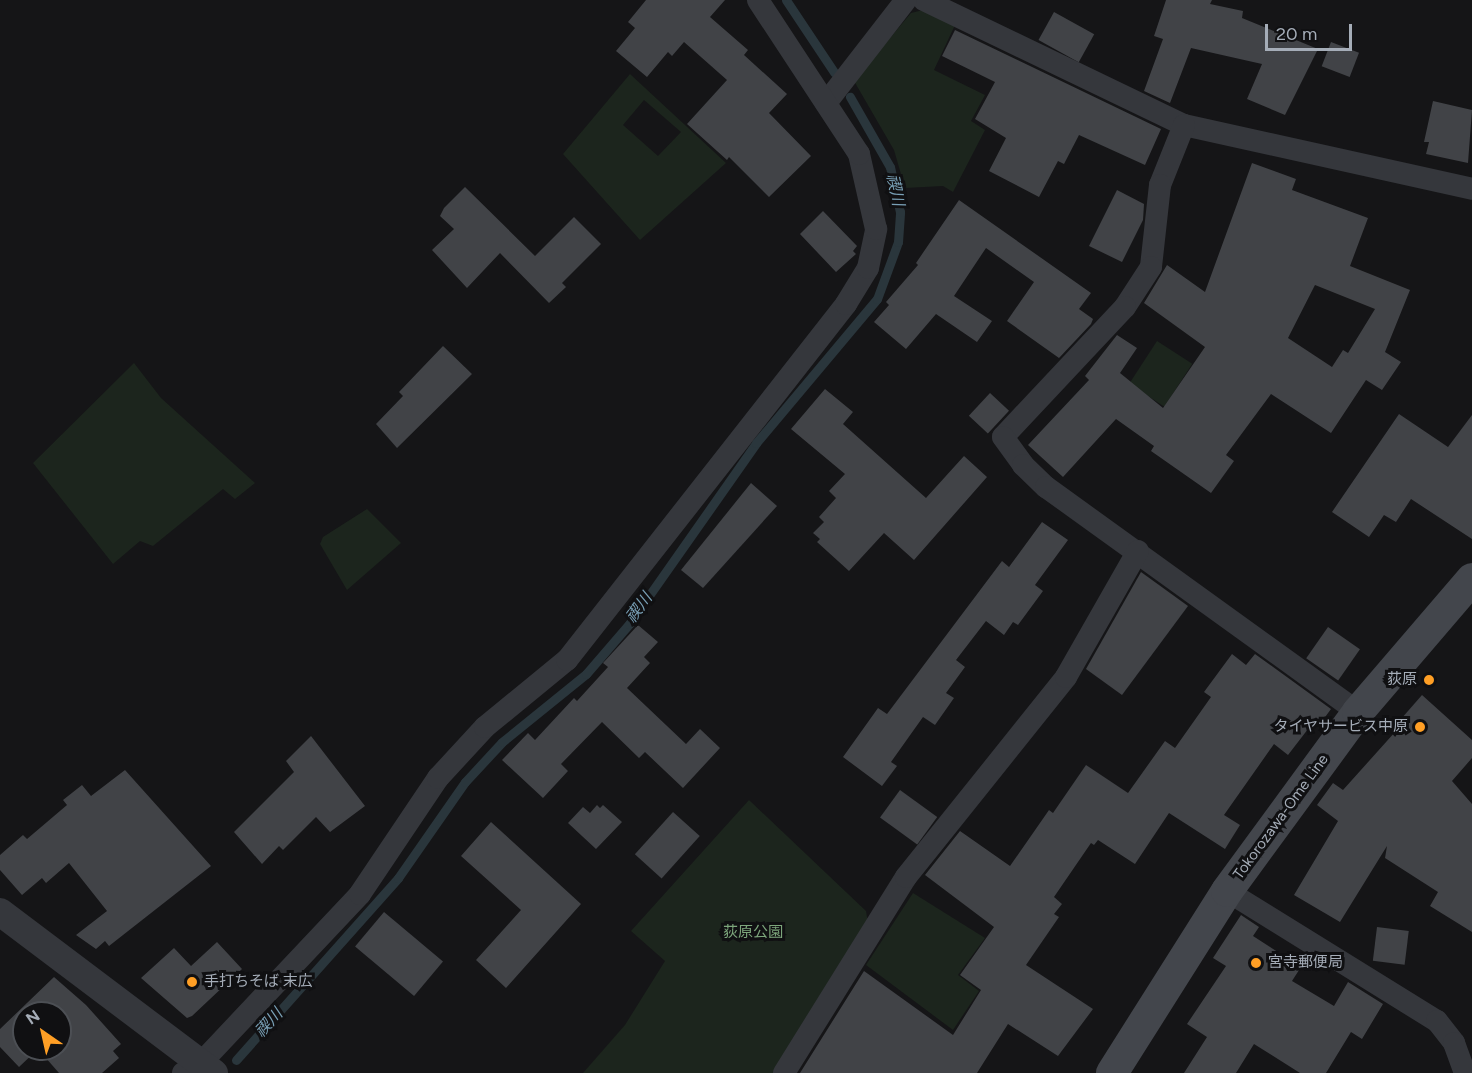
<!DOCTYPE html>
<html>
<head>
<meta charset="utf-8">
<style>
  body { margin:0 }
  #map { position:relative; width:1472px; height:1073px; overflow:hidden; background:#151517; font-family:Figtree,"Noto Sans JP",sans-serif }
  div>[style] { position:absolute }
  .green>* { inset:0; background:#1c251d; transform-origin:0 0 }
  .stream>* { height:9px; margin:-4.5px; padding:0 4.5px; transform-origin:4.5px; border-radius:4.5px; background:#2a363c }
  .building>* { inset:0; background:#414347; transform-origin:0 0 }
  .minor>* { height:22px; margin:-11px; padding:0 11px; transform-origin:11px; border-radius:11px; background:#35373c }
  .tertiary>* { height:28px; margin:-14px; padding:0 14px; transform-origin:14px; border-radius:14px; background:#35373c }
  .secondary>* { height:32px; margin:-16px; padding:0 16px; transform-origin:16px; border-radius:16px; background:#43464c }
  .dots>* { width:16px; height:16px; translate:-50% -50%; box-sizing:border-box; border:3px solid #101012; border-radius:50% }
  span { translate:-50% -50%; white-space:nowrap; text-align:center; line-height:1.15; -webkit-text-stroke:6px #101012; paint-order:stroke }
  .poi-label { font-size:15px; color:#a5adb8 }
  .right { translate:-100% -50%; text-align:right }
  .left { translate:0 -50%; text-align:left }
  .street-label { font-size:15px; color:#a5adb8 }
  .park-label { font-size:15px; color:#7ca57b }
  .water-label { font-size:16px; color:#79a0b6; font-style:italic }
  .north { position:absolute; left:12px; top:1001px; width:60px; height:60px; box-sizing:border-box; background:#101012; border:2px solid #4c4f54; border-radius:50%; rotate:326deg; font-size:16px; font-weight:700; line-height:24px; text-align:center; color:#a5adb8 }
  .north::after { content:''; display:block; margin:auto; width:21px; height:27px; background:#ff9f25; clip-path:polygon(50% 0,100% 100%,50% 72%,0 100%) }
  .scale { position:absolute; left:1265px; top:24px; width:87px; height:27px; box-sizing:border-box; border:3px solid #a5adb8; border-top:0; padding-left:8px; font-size:18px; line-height:21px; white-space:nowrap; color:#a5adb8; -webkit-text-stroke:4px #101012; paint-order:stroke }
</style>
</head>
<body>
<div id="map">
  <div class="green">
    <div style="clip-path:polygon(923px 10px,955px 25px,934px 70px,985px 95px,971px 121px,985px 130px,953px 192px,943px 186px,905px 188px,894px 150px,854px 81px,911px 13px)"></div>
    <div style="clip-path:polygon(evenodd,630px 74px,726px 163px,640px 240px,563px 154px,630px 74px,644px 100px,681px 132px,658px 156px,623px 125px,644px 100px)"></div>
    <div style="left:1157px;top:341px;width:42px;height:51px;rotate:33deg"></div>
    <div style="clip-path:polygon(134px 363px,161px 398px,255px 483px,235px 499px,223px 489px,153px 546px,140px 541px,113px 564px,33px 463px)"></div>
    <div style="clip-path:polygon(367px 509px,401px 543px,347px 590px,320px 544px,323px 537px)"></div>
    <div style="clip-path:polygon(749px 800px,866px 911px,868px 923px,776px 1073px,583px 1073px,625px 1025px,665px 961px,631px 931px)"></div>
    <div style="clip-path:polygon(913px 893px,985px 938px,958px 975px,979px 991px,953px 1030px,866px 965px)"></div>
  </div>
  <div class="stream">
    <div style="left:786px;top:0;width:87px;rotate:56.3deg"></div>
    <div style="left:236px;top:1060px;width:244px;rotate:-48.3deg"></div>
    <div style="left:398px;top:878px;width:117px;rotate:-55.1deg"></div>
    <div style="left:465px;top:782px;width:54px;rotate:-47.2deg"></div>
    <div style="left:502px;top:742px;width:108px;rotate:-39deg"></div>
    <div style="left:586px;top:674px;width:66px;rotate:-49.3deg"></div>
    <div style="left:629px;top:624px;width:221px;rotate:-54.9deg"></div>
    <div style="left:756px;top:443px;width:188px;rotate:-50deg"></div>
    <div style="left:877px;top:299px;width:61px;rotate:-69.8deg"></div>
    <div style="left:898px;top:242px;width:30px;rotate:-86deg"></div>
    <div style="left:900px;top:212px;width:46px;rotate:-102.5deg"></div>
    <div style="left:890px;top:167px;width:81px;rotate:-119.7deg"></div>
  </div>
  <div class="building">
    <div style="clip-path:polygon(646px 0,725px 0,710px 17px,748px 50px,744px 55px,787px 94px,769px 113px,811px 156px,769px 197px,729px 157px,727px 160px,687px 124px,727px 80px,684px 42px,672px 56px,668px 52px,647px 77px,616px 51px,635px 28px,628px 22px)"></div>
    <div style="clip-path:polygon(1166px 0,1212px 0,1210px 4px,1243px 11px,1242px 18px,1318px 49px,1285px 115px,1247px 99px,1262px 64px,1191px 48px,1170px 103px,1144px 91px,1163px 39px,1154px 36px)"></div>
    <div style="left:1054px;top:12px;width:46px;height:32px;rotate:29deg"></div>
    <div style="clip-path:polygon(955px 30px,1161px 129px,1145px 165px,1079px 135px,1064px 164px,1058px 161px,1039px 197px,989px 171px,1006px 138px,975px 119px,995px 82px,942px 56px)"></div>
    <div style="left:1331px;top:42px;width:30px;height:26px;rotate:21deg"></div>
    <div style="clip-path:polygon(1433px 101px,1472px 110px,1468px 163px,1426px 154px,1429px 142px,1424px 142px)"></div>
    <div style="clip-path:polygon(evenodd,1252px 163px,1296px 179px,1292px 190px,1368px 218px,1350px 266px,1410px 290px,1385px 352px,1401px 362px,1382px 390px,1366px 380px,1331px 433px,1271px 394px,1226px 455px,1234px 461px,1211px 493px,1151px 451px,1154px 446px,1116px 419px,1063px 477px,1028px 445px,1089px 380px,1085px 376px,1117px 335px,1137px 348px,1120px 373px,1163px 408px,1205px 347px,1144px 303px,1167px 265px,1205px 292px,1252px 163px,1315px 285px,1375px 309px,1348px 353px,1343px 350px,1332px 367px,1288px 338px,1315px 285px)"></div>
    <div style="clip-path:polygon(465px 187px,535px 256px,574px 217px,601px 244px,562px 283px,566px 287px,549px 303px,500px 253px,467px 288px,432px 250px,454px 229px,440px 216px,444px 208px)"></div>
    <div style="clip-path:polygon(1117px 190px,1144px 204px,1143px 220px,1122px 262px,1089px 246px)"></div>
    <div style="clip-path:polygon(959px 200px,1091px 293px,1079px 309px,1093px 319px,1091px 324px,1059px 358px,1007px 321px,1034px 282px,986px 248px,954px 296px,992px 321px,977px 342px,936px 314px,906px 349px,874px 322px,889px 305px,886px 302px,918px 265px,916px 263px)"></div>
    <div style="clip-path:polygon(823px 211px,857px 246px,853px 251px,856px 254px,836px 272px,800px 234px)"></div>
    <div style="clip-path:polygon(443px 346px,472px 374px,397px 448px,376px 424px,403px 396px,399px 392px)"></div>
    <div style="clip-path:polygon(825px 389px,853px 412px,843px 424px,926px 498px,964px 456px,987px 477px,914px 560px,884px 533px,849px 571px,817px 542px,820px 539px,813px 533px,824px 522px,819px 517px,836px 498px,829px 491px,845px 474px,791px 429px)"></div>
    <div style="left:990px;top:393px;width:26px;height:31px;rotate:43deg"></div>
    <div style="clip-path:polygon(1399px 414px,1448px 447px,1472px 415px,1472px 539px,1411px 499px,1396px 522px,1384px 515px,1369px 537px,1332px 512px)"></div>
    <div style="clip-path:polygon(751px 483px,777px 506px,703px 588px,681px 570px)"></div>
    <div style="clip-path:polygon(1042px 522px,1068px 540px,1035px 585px,1043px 591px,1018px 625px,1013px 622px,1004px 635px,986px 621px,956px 660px,965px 667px,946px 693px,954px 698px,935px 725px,923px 717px,891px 762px,897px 766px,882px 786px,843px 757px,878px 708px,887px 714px,1002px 561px,1009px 567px)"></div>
    <div style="clip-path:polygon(1141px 572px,1188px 606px,1122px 695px,1086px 669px)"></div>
    <div style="clip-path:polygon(638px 625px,658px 642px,644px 657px,650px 663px,627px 688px,686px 744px,700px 729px,720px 748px,683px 788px,645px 752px,639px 758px,602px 722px,561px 764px,568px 771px,543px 798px,502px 760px,528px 733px,535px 740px,574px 698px,577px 701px,608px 667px,603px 663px)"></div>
    <div style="left:1328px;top:627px;width:39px;height:38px;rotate:35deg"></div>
    <div style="clip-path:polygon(1232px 654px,1246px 665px,1255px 654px,1331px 709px,1320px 724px,1315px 720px,1288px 755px,1274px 744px,1224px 815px,1240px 825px,1225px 849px,1169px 813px,1135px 864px,1098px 840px,1094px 845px,1091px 843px,1054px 897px,1062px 904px,1054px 914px,1059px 917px,1026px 965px,1093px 1009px,1058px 1056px,1008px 1024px,977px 1073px,800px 1073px,864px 971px,953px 1035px,981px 990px,960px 975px,994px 927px,925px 875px,960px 831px,1010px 866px,1049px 810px,1053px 813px,1086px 765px,1128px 793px,1165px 741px,1175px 748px,1211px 697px,1204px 692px)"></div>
    <div style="clip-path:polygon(1422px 695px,1472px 740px,1472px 758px,1452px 781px,1472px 804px,1472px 932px,1430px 906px,1438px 892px,1385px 858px,1387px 846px,1340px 922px,1294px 895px,1338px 821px,1317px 805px,1333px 783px,1343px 790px,1404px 722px,1401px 719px)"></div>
    <div style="clip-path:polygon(311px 736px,365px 806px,330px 832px,316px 817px,283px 850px,279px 846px,262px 864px,234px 832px,294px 772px,286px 761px)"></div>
    <div style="clip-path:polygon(125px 770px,211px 866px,109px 946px,105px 941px,96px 949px,76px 935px,107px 911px,69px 863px,46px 883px,42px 878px,22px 895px,0 870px,0 855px,23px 835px,27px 839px,67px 805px,63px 800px,82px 785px,91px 796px)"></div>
    <div style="left:900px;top:790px;width:46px;height:34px;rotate:36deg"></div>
    <div style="clip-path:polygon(597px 805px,600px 808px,603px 805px,622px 822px,596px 849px,568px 823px,583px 807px,590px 813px)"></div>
    <div style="left:673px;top:812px;width:36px;height:57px;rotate:42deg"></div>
    <div style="clip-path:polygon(491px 822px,581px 904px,506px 988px,476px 960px,521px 910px,461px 856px)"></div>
    <div style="left:384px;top:912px;width:77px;height:45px;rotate:40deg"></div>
    <div style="clip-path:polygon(1241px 915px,1259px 927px,1253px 936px,1301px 967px,1292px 981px,1334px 1006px,1348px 982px,1383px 1004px,1362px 1039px,1351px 1032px,1326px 1073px,1300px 1073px,1254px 1044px,1236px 1073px,1184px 1073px,1207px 1037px,1187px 1024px,1226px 966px,1213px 958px)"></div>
    <div style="left:1377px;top:927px;width:32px;height:34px;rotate:7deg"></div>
    <div style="clip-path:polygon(217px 942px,242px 969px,192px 1016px,187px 1018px,141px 978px,174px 948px,191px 966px)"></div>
    <div style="clip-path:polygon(54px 977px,86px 1005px,121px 1044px,113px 1051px,119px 1058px,102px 1073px,59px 1073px,38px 1049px,60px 1049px,60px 1013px,24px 1013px,24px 1049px,38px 1049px,19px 1067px,0 1047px,0 1029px)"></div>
  </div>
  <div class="minor">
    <div style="left:924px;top:0;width:288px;rotate:25.7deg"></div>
    <div style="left:1184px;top:125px;width:295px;rotate:12.5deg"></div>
    <div style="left:826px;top:103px;width:130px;rotate:-52.2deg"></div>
    <div style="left:1184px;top:125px;width:65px;rotate:111.8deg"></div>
    <div style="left:1160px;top:185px;width:82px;rotate:96.3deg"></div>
    <div style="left:1151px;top:267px;width:48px;rotate:123deg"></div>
    <div style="left:1125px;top:307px;width:178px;rotate:133.2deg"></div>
    <div style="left:1003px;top:437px;width:34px;rotate:54deg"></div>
    <div style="left:1023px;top:465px;width:32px;rotate:44deg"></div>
    <div style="left:1046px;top:487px;width:385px;rotate:35.8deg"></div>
    <div style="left:1227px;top:891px;width:247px;rotate:31.8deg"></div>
    <div style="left:1437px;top:1021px;width:28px;rotate:52deg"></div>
    <div style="left:1454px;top:1043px;width:32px;rotate:70deg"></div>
    <div style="left:183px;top:1073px;width:19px;rotate:-28deg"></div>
    <div style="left:200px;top:1064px;width:233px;rotate:-46.7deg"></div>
    <div style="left:360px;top:894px;width:140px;rotate:-56.1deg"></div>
    <div style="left:438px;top:778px;width:69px;rotate:-47.3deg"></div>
    <div style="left:485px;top:727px;width:106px;rotate:-39.3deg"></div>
    <div style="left:567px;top:660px;width:452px;rotate:-51.9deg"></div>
    <div style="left:846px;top:304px;width:42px;rotate:-58.6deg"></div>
    <div style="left:868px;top:268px;width:40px;rotate:-78deg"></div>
    <div style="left:876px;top:229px;width:77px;rotate:-102.8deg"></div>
    <div style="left:859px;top:154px;width:184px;rotate:-123.3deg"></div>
    <div style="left:784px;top:1073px;width:231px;rotate:-58.1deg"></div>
    <div style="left:906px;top:877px;width:256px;rotate:-51.3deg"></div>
    <div style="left:1066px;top:677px;width:145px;rotate:-60.3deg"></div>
  </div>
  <div class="tertiary">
    <div style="left:0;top:912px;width:268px;rotate:37deg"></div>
  </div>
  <div class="secondary">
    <div style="left:1112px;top:1073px;width:215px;rotate:-57.7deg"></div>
    <div style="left:1227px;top:891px;width:222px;rotate:-53.8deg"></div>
    <div style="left:1358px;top:712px;width:175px;rotate:-49.4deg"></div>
  </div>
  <div class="dots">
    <div style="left:1429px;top:680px;background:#ff9f25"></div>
    <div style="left:1420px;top:727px;background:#ff9f25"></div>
    <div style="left:1256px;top:963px;background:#ff9f25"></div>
    <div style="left:192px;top:982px;background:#ff9f25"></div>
  </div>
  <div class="poi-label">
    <span class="right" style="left:1417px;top:680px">荻原</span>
    <span class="right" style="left:1408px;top:727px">タイヤサービス中原</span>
    <span class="left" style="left:1268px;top:963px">宮寺郵便局</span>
    <span class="left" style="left:204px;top:982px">手打ちそば 末広</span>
  </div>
  <div class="street-label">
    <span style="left:1281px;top:817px;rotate:-54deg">Tokorozawa-Ome Line</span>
  </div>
  <div class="park-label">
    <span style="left:753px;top:933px">荻原公園</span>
  </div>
  <div class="water-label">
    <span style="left:895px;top:190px;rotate:78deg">禊川</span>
    <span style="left:639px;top:608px;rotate:-54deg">禊川</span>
    <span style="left:269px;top:1023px;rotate:-48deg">禊川</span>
  </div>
  <div class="north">N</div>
  <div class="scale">20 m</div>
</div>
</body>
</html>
